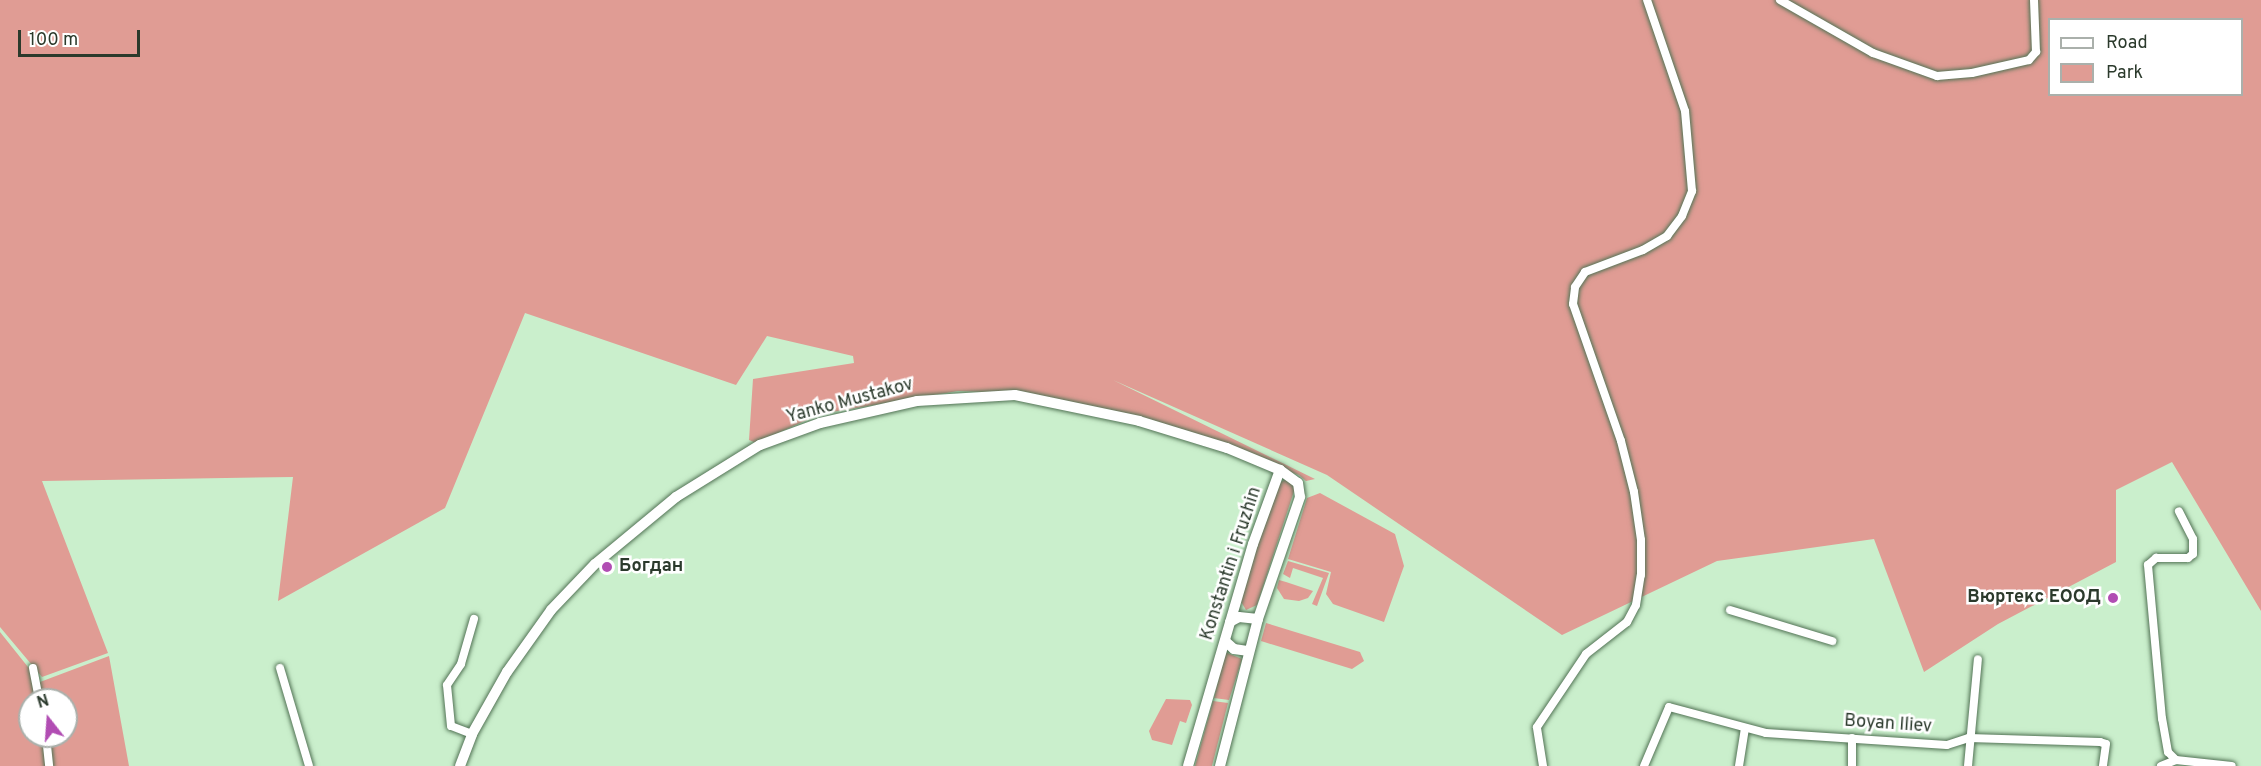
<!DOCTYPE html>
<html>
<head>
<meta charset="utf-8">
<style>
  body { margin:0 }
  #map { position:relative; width:2261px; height:766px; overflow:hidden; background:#caefcc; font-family:Overpass,sans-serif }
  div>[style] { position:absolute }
  .green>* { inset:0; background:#e09c94 }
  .roads { filter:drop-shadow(0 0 2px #527355) drop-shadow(0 0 2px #527355) }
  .minor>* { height:8px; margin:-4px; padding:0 4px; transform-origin:4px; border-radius:4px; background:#fff }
  .tertiary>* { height:10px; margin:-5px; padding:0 5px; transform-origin:5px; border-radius:5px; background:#fff }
  .dots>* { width:16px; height:16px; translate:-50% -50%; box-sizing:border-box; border:3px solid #fff; border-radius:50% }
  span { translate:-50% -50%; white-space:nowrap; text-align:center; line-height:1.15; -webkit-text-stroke:5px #fff; paint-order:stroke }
  .street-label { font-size:18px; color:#2b3a2c }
  .poi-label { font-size:18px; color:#2b3a2c; font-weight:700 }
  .left { translate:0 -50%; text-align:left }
  .right { translate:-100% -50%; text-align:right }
  .legend { position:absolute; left:2048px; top:18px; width:195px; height:78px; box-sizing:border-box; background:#fff; border:2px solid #aab0ab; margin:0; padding:8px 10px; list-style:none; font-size:18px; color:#2b3a2c }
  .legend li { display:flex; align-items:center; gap:12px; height:30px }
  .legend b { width:30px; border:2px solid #aab0ab }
  .north { position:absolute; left:18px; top:688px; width:60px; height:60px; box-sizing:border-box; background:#fff; border:2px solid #aab0ab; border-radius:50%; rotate:343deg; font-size:16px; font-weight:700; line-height:24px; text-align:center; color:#2b3a2c }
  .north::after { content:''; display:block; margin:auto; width:21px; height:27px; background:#b14db3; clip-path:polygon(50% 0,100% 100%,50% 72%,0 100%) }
  .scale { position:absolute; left:18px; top:30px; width:122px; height:27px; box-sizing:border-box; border:3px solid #2b3a2c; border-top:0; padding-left:8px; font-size:18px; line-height:21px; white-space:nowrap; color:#2b3a2c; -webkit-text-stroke:4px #fff; paint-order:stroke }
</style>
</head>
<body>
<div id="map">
  <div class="green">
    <div style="clip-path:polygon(evenodd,0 0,2261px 0,2261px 611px,2172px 462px,2116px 490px,2116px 562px,1998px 624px,1924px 672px,1874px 539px,1717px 561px,1562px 635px,1327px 475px,1113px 380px,1315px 479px,1306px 481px,1299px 475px,1161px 425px,1014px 393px,958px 391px,820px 414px,756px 443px,749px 440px,753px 379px,854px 363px,853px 356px,767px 336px,736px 385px,525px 313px,445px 508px,278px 601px,293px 477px,42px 481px,108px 653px,42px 677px,0 627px,0 0,2050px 20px,2242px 20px,2242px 94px,2050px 94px,2050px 20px)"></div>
    <div style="clip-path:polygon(1288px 478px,1295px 488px,1257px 605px,1246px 610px,1240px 600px,1276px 485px)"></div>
    <div style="clip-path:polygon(1320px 493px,1395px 534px,1404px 566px,1384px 622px,1333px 604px,1326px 594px,1331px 572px,1288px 559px,1307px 498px)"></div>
    <div style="clip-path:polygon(1288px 561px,1329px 573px,1317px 606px,1312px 604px,1323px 578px,1293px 568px,1290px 578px,1283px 574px)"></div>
    <div style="clip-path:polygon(1279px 580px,1286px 582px,1313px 591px,1308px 598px,1299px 601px,1284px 599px,1277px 588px)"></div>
    <div style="clip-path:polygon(1266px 623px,1360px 652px,1364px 661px,1352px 669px,1261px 641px)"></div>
    <div style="clip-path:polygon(evenodd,0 632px,40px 682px,109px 656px,129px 766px,0 766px,0 632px,30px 700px,66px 700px,66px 736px,30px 736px,30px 700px)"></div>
    <div style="clip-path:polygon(1225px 652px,1242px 659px,1229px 700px,1214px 698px)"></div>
    <div style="clip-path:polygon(1166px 699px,1190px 700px,1192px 705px,1186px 723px,1180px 721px,1172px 745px,1152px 740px,1149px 731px)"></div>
    <div style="clip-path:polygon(1213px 701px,1228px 703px,1212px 766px,1195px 766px)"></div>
  </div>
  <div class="roads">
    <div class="minor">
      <div style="left:1780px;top:0;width:107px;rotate:29.7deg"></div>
      <div style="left:1873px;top:53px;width:68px;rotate:19.8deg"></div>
      <div style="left:1937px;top:76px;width:35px;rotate:-5deg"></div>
      <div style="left:1972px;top:73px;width:58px;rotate:-12.8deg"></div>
      <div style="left:2029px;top:60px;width:11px;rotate:-49deg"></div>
      <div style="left:2036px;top:52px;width:52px;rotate:-92.2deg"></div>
      <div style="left:1730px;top:610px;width:107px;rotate:16.9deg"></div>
      <div style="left:33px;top:668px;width:33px;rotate:79deg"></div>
      <div style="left:280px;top:668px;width:102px;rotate:73.5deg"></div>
      <div style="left:472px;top:734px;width:22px;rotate:-159deg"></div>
      <div style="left:451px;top:726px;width:41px;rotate:-95.6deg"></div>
      <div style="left:447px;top:685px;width:25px;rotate:-56deg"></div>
      <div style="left:461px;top:664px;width:47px;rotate:-73.9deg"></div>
      <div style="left:46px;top:736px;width:30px;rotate:84deg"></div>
      <div style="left:2176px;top:760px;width:11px;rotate:-135deg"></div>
      <div style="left:2168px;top:752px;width:34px;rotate:-100deg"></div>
      <div style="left:2162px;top:719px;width:155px;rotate:-95.2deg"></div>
      <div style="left:2148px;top:565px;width:11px;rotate:-41deg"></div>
      <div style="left:2156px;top:558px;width:32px"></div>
      <div style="left:2188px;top:558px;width:6px;rotate:-39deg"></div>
      <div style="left:2193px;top:554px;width:15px;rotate:-90deg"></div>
      <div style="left:2193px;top:539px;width:31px;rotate:-117deg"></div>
      <div style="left:1543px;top:766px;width:39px;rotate:-99deg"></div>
      <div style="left:1537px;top:727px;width:88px;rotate:-56.1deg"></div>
      <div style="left:1586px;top:654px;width:52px;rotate:-38deg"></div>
      <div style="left:1627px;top:622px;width:19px;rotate:-62deg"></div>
      <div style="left:1636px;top:605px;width:30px;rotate:-81deg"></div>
      <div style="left:1641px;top:575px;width:35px;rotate:-90deg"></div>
      <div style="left:1641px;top:540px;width:49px;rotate:-98.3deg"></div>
      <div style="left:1634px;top:492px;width:53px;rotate:-104.3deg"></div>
      <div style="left:1621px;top:441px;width:145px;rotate:-109.3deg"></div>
      <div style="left:1573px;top:304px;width:17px;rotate:-83deg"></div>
      <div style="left:1575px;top:287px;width:18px;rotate:-56deg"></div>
      <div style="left:1585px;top:272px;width:62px;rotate:-20.8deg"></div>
      <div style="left:1643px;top:250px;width:28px;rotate:-30deg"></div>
      <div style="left:1667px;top:236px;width:25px;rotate:-53deg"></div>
      <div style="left:1682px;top:216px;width:27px;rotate:-68deg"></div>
      <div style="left:1692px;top:191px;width:80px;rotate:-95deg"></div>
      <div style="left:1685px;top:111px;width:117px;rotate:-108.9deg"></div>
      <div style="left:1644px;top:766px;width:64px;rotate:-67deg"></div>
      <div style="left:1669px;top:707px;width:100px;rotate:15deg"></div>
      <div style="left:1766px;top:733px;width:181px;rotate:3.8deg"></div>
      <div style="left:1947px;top:745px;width:23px;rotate:-18deg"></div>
      <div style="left:1969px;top:738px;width:131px;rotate:1.7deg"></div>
      <div style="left:2100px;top:742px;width:6px;rotate:18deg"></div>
      <div style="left:2106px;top:744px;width:22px;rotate:98deg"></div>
      <div style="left:1739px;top:766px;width:36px;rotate:-81deg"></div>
      <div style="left:1852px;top:766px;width:28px;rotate:-90deg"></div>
      <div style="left:1968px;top:766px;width:107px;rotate:-84.7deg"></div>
      <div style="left:2161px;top:766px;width:16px;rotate:-22deg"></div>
      <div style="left:2176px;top:760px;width:56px;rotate:6.1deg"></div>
    </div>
    <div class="tertiary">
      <div style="left:1230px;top:622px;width:10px;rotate:-29deg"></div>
      <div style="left:1239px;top:617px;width:19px;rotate:6deg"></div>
      <div style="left:1225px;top:641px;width:12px;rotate:42deg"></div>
      <div style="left:1234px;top:649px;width:15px;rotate:8deg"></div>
      <div style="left:460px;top:766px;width:34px;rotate:-69deg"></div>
      <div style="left:472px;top:734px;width:71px;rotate:-60.6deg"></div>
      <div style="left:507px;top:672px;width:76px;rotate:-54.6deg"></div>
      <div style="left:551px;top:610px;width:64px;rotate:-46.3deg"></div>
      <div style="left:595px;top:564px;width:105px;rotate:-39.6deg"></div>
      <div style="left:676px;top:497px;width:99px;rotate:-31.8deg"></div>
      <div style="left:760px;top:445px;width:64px;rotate:-20.1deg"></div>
      <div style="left:820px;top:423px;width:99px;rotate:-12.8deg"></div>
      <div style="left:917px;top:401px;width:98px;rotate:-3.5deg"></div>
      <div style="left:1015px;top:395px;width:127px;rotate:11.8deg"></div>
      <div style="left:1139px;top:421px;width:92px;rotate:17.1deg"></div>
      <div style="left:1227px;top:448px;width:57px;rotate:22.5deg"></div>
      <div style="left:1280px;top:470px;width:22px;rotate:36deg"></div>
      <div style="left:1298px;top:483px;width:14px;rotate:82deg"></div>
      <div style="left:1300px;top:497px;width:129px;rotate:109deg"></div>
      <div style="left:1258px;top:619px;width:152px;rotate:104.5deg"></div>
      <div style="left:1188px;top:766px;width:231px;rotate:-73.7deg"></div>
      <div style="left:1253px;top:544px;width:79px;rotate:-70deg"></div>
    </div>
  </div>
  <div class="dots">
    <div style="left:607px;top:567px;background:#b14db3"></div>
    <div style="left:2113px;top:598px;background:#b14db3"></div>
  </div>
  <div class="street-label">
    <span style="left:850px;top:402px;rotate:-15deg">Yanko Mustakov</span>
    <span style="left:1232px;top:564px;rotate:-72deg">Konstantin i Fruzhin</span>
    <span style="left:1888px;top:725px;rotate:4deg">Boyan Iliev</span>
  </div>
  <div class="poi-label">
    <span class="left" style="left:619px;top:567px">Богдан</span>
    <span class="right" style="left:2101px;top:598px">Вюртекс ЕООД</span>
  </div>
  <ul class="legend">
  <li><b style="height:8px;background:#fff"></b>Road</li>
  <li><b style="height:16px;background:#e09c94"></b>Park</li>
  </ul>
  <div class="north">N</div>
  <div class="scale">100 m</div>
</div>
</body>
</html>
